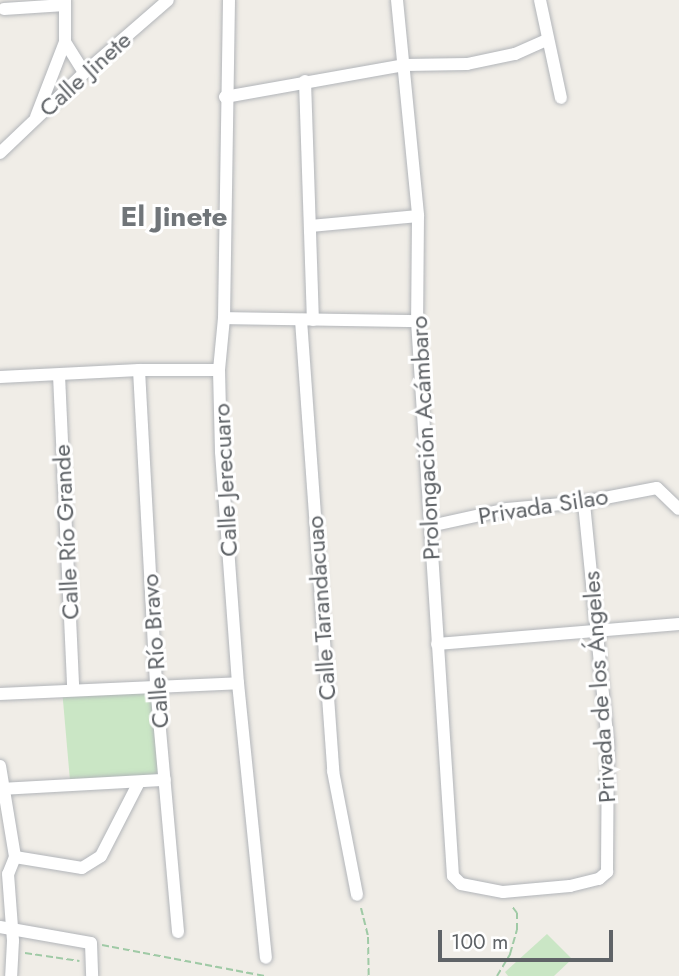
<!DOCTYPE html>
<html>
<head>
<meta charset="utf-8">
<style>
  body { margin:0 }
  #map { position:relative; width:679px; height:976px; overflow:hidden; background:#f0ede7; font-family:Jost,sans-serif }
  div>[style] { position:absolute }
  .green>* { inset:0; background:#cae6c5; transform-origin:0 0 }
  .path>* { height:2px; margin-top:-1px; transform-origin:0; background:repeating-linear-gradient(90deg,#a0caa6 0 7px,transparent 0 10.5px) }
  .roads { filter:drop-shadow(0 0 2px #b2b5b9) drop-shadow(0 0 2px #b2b5b9) }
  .street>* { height:12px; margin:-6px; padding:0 6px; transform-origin:6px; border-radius:6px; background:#fff }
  span { translate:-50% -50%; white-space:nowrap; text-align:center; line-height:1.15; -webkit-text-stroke:6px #fff; paint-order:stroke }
  .street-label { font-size:24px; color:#5f6367 }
  .quarter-label { font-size:28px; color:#707579; font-weight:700 }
  .scale { position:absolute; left:438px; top:930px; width:175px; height:32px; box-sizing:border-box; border:4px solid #5f6367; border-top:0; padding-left:9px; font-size:21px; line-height:24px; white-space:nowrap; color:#5f6367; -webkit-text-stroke:5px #fff; paint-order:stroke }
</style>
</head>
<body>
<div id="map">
  <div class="green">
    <div style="left:156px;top:685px;width:95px;height:94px;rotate:85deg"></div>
    <div style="clip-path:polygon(547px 934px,572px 959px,554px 976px,508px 976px,505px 972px)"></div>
  </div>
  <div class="path">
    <div style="left:361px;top:908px;width:30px;rotate:76deg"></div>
    <div style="left:368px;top:937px;width:39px;rotate:89deg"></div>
    <div style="left:102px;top:945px;width:166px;rotate:10.8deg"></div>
    <div style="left:25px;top:953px;width:55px;rotate:8.4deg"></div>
    <div style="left:497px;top:976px;width:26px;rotate:-59deg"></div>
    <div style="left:510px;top:954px;width:25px;rotate:-74deg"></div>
    <div style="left:517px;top:930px;width:17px;rotate:-90deg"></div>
    <div style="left:517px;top:913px;width:10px;rotate:-127deg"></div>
  </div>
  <div class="roads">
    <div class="street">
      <div style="left:229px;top:0;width:318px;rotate:90.9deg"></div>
      <div style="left:224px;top:318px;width:52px;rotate:95.5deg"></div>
      <div style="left:219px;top:370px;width:82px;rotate:88.6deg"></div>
      <div style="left:221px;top:452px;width:232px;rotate:85.8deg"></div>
      <div style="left:238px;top:683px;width:276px;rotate:84.2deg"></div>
      <div style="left:397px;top:0;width:217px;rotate:84.4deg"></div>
      <div style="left:418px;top:216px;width:105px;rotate:90.5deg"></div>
      <div style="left:417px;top:321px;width:556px;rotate:86.29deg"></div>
      <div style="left:453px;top:876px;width:11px;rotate:45deg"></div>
      <div style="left:461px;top:884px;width:43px;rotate:10.8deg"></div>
      <div style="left:503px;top:892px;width:67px;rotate:-5.1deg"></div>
      <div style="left:570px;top:886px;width:30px;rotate:-14deg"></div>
      <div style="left:599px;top:879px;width:11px;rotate:-41deg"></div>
      <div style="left:607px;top:872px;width:128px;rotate:-89.6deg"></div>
      <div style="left:608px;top:744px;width:243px;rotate:-95.7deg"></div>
      <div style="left:540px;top:0;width:100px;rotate:77.9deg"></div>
      <div style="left:4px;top:9px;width:61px;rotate:-3.8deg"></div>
      <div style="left:65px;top:42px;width:36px;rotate:58deg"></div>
      <div style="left:305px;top:81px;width:239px;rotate:88.1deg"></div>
      <div style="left:225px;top:97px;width:183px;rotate:-10.1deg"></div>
      <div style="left:405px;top:65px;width:62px;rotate:-0.9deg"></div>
      <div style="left:467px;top:64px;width:49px;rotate:-11.8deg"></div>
      <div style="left:515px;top:54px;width:36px;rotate:-24deg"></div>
      <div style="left:36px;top:117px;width:80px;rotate:-68.9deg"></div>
      <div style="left:65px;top:42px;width:42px;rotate:-90deg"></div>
      <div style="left:0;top:153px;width:116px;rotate:-43.6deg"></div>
      <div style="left:84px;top:73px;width:111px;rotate:-41deg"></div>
      <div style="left:311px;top:226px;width:107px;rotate:-5.3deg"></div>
      <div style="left:224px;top:318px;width:193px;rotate:0.9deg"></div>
      <div style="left:301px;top:320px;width:452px;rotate:85.9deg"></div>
      <div style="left:333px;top:771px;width:126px;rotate:79deg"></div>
      <div style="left:139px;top:370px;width:315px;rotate:86.9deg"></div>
      <div style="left:156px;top:685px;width:248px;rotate:84.9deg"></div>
      <div style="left:59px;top:375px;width:314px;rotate:87.4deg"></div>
      <div style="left:0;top:377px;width:139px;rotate:-2.9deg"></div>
      <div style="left:139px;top:370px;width:80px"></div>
      <div style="left:430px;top:526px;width:79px;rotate:-12.4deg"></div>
      <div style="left:507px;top:509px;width:77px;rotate:-5.2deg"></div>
      <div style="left:584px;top:502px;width:74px;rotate:-10.9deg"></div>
      <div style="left:657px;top:488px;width:30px;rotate:44deg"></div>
      <div style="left:437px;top:644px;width:243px;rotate:-4.7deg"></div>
      <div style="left:0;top:694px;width:238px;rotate:-2.6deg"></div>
      <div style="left:0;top:766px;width:92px;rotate:80.6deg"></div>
      <div style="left:15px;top:857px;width:18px;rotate:112deg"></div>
      <div style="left:8px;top:874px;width:67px;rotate:85.7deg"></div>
      <div style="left:13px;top:941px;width:35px;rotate:93deg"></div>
      <div style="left:2px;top:789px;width:163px;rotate:-3.2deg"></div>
      <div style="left:15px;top:857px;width:68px;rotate:9.3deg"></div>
      <div style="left:82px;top:868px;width:22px;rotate:-32deg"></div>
      <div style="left:101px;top:856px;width:83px;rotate:-62.8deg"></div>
      <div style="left:0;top:927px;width:92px;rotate:10deg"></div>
      <div style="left:91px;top:943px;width:33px;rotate:88deg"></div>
    </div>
  </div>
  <div class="street-label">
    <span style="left:85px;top:74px;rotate:-42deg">Calle Jinete</span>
    <span style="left:425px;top:438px;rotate:-93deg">Prolongación Acámbaro</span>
    <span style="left:225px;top:480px;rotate:-93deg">Calle Jerecuaro</span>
    <span style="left:543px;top:506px;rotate:-9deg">Privada Silao</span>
    <span style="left:66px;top:532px;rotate:-93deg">Calle Río Grande</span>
    <span style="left:321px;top:608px;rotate:-94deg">Calle Tarandacuao</span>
    <span style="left:155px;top:651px;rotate:-94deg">Calle Río Bravo</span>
    <span style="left:599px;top:687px;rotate:-94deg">Privada de los Ángeles</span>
  </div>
  <div class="quarter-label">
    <span style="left:174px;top:217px">El Jinete</span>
  </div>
  <div class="scale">100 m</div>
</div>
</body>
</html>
